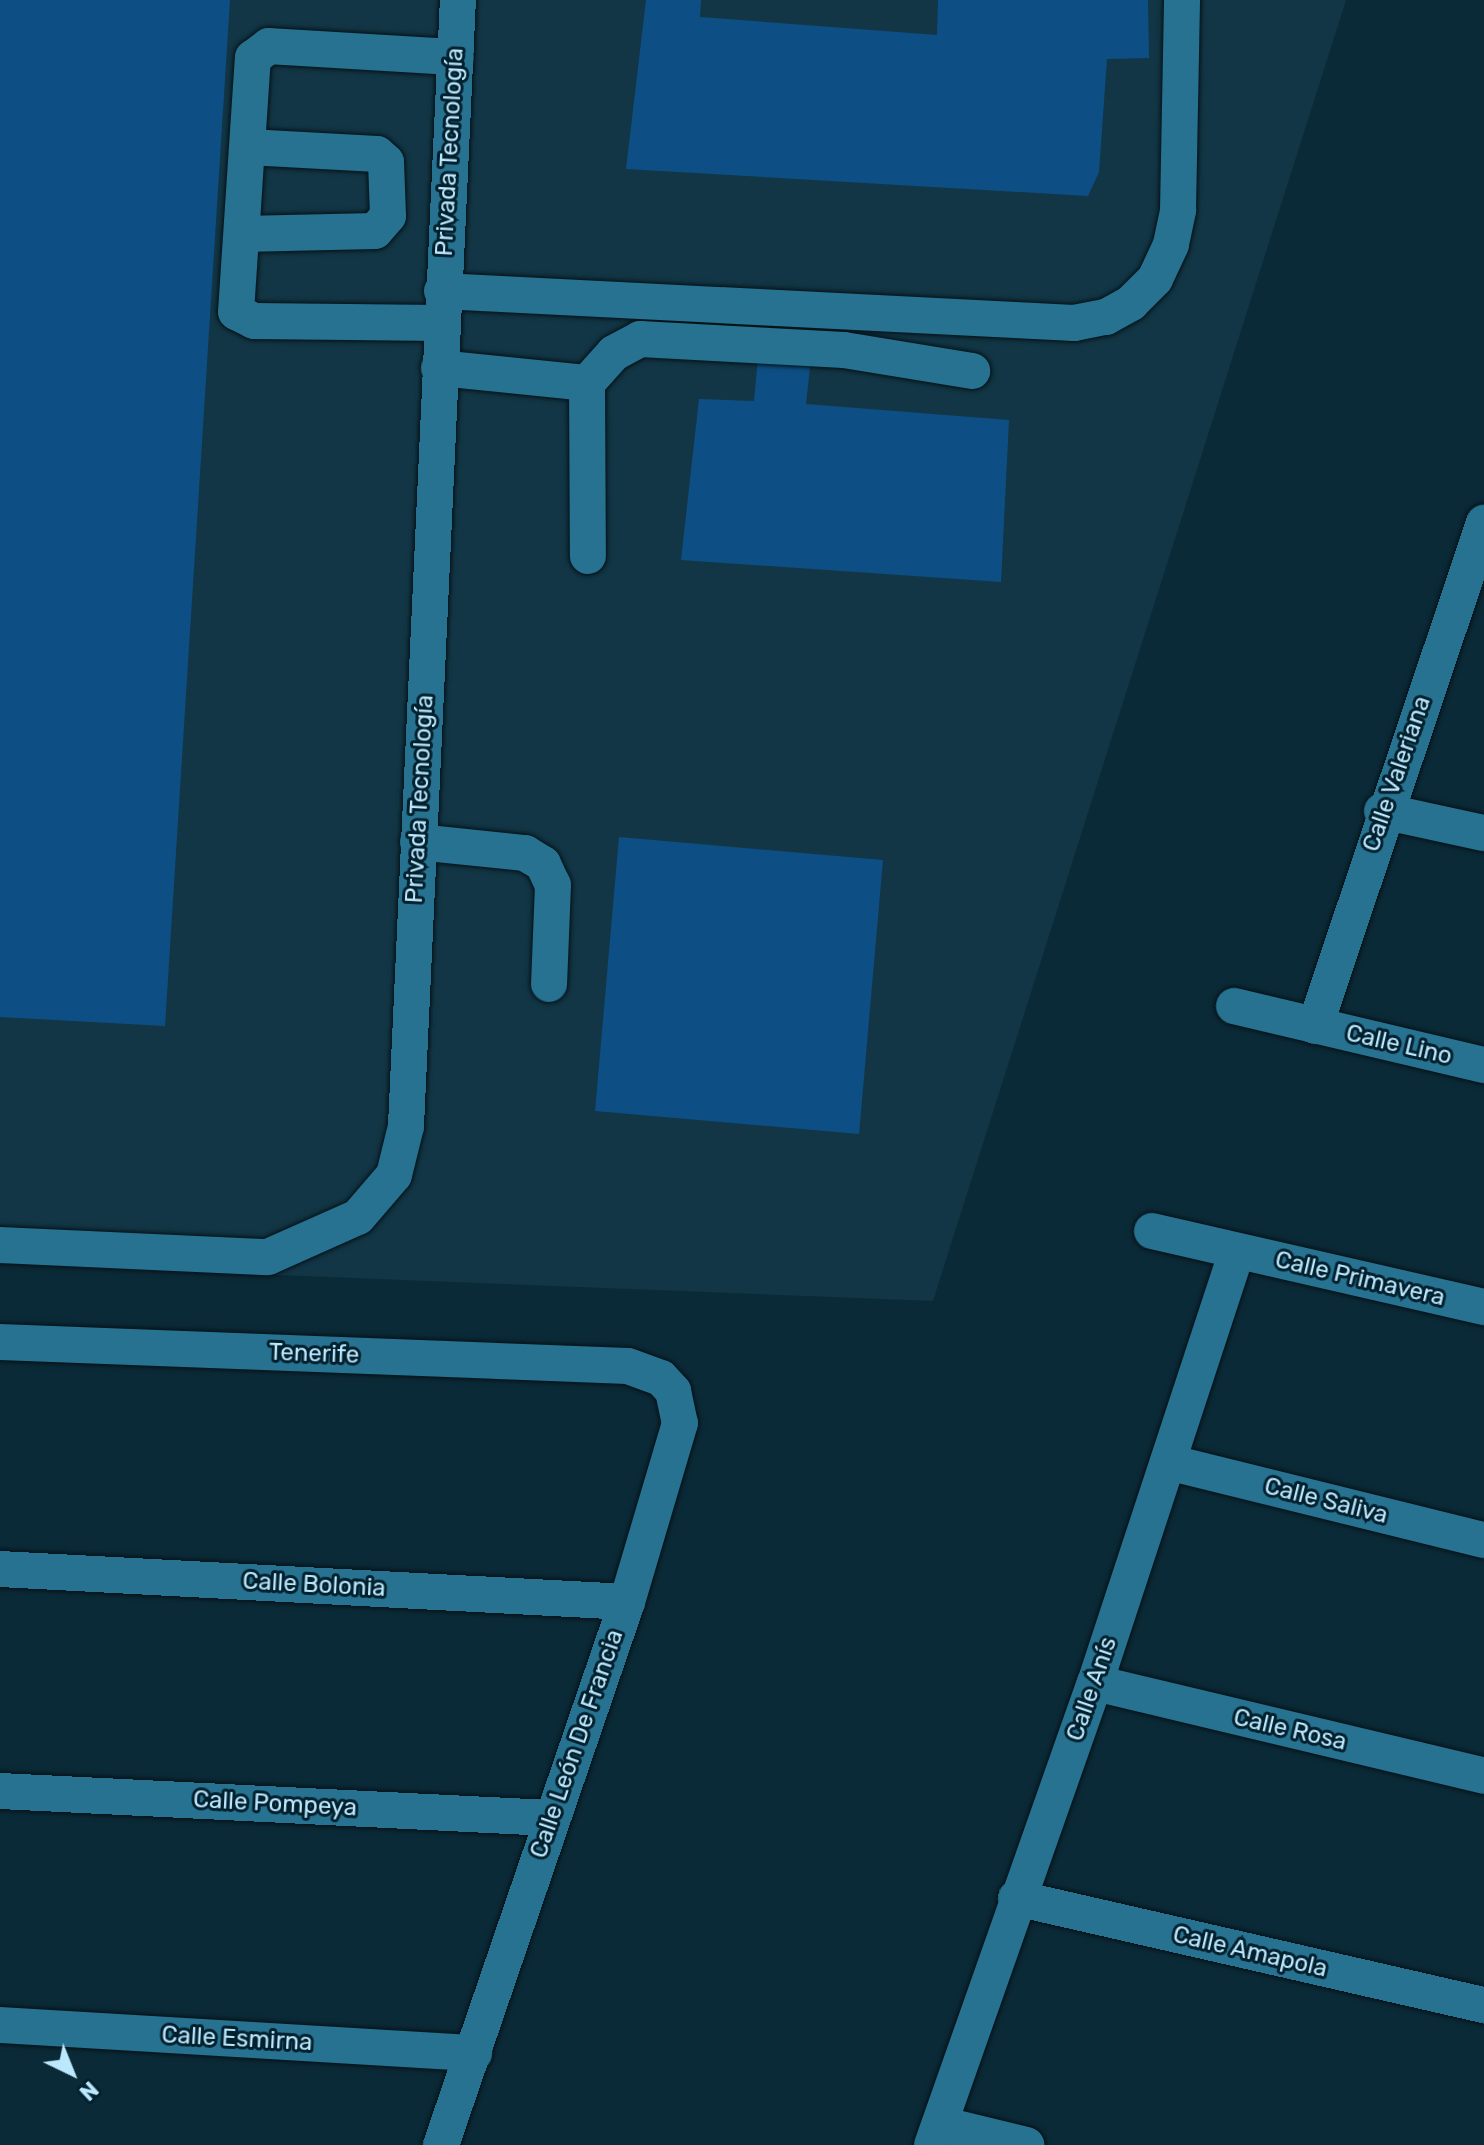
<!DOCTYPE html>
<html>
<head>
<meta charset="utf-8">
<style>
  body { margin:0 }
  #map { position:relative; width:1484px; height:2145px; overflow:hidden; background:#0b2a37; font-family:Rubik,sans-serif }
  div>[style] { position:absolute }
  .built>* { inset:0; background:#123645 }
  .building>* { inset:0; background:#0d4f84; transform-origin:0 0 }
  .roads { filter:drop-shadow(0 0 2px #051117) drop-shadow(0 0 2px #051117) }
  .minor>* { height:36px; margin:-18px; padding:0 18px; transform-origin:18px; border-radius:18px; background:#267290 }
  span { translate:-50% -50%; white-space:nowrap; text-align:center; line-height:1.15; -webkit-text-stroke:6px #02202d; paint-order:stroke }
  .street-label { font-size:24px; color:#bce8fe }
  .north { position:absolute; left:32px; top:2033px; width:80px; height:80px; -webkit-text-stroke:6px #02202d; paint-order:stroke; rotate:137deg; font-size:22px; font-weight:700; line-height:32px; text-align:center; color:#bce8fe }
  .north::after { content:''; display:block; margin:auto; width:28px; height:36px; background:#bce8fe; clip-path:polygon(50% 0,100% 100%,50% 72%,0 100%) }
</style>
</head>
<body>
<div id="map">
  <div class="built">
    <div style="clip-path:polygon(0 0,1346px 0,933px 1301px,0 1264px)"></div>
  </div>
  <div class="building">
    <div style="clip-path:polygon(0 0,230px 0,165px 1026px,0 1017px)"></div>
    <div style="clip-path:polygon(646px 0,701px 0,700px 17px,937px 35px,938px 0,1148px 0,1149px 58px,1107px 59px,1099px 172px,1088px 196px,626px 169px)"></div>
    <div style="clip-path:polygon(758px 357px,811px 359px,806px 404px,1009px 420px,1001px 582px,681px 560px,699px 399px,754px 401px)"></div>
    <div style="left:619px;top:837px;width:265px;height:275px;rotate:5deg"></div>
  </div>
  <div class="roads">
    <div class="minor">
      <div style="left:242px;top:234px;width:133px;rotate:-1.3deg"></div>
      <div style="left:375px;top:231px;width:20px;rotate:-49deg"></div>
      <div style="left:388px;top:216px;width:54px;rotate:-92.1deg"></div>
      <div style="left:386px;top:162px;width:12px;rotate:-138deg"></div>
      <div style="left:377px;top:154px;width:129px;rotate:-176.9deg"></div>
      <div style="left:442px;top:291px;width:633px;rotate:2.9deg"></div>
      <div style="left:1074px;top:323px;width:33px;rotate:-11deg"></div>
      <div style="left:1106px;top:317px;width:29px;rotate:-29deg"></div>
      <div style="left:1131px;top:303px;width:34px;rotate:-45deg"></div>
      <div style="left:1155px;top:279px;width:38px;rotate:-65deg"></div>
      <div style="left:1171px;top:244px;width:35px;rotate:-78deg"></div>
      <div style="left:1178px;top:210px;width:210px;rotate:-88.9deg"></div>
      <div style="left:441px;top:323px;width:187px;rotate:-179.4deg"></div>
      <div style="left:254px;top:321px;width:20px;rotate:-153deg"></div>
      <div style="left:236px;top:312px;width:255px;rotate:-86.2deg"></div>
      <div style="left:253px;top:58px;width:20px;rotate:-37deg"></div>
      <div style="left:269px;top:46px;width:187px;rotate:3.4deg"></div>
      <div style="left:439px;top:368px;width:149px;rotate:5.8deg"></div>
      <div style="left:587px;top:383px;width:173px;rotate:89.7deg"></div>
      <div style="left:587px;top:383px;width:40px;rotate:-48deg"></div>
      <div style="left:614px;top:353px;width:30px;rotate:-28deg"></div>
      <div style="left:640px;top:339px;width:204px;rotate:3.1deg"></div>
      <div style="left:844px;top:350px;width:130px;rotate:9.3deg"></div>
      <div style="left:1382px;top:811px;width:104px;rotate:12.2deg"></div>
      <div style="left:418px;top:842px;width:108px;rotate:5.9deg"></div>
      <div style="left:525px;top:853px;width:21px;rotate:31deg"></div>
      <div style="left:543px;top:864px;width:23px;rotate:65deg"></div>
      <div style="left:553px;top:885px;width:99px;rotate:92.3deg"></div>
      <div style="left:1234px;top:1006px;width:257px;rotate:13.3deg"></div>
      <div style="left:1315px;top:1026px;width:531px;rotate:-71.43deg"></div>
      <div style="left:1152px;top:1231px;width:341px;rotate:12.9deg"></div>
      <div style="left:0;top:1245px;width:268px;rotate:2.6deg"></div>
      <div style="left:268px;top:1257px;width:98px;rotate:-24deg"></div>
      <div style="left:358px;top:1217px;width:55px;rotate:-49.4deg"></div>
      <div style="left:394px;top:1175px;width:50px;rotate:-76.2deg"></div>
      <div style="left:406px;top:1126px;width:1127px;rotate:-87.36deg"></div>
      <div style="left:0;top:1342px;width:628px;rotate:2.19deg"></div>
      <div style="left:628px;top:1366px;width:35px;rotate:20deg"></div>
      <div style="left:661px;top:1378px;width:18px;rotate:47deg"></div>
      <div style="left:673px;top:1391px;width:33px;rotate:78deg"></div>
      <div style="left:680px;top:1423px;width:187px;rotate:106.5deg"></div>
      <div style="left:627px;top:1602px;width:574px;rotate:108.91deg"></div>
      <div style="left:1168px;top:1462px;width:325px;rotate:13.9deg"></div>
      <div style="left:0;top:1569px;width:628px;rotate:3.01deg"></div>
      <div style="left:1095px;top:1683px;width:400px;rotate:13.4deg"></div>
      <div style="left:0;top:1791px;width:552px;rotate:2.81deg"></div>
      <div style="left:1016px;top:1898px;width:480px;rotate:12.9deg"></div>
      <div style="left:0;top:2025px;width:475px;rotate:3.4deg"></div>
      <div style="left:940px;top:2124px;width:89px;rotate:13.7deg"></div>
      <div style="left:932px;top:2145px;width:490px;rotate:-70.6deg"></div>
      <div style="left:1095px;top:1683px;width:454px;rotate:-71.8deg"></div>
    </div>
  </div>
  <div class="street-label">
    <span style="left:450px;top:152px;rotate:-87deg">Privada Tecnología</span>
    <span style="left:1397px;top:774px;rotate:-71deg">Calle Valeriana</span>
    <span style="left:420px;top:799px;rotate:-87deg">Privada Tecnología</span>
    <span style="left:1399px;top:1045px;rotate:13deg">Calle Lino</span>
    <span style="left:1360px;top:1279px;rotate:13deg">Calle Primavera</span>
    <span style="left:314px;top:1354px;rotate:2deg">Tenerife</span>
    <span style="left:1326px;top:1501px;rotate:14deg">Calle Saliva</span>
    <span style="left:314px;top:1585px;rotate:3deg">Calle Bolonia</span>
    <span style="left:1092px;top:1689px;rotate:-71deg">Calle Anís</span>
    <span style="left:1290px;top:1730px;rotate:13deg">Calle Rosa</span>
    <span style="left:577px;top:1744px;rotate:-71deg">Calle León De Francia</span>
    <span style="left:275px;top:1804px;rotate:3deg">Calle Pompeya</span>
    <span style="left:1250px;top:1952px;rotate:13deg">Calle Amapola</span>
    <span style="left:237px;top:2039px;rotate:3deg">Calle Esmirna</span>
  </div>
  <div class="north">N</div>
</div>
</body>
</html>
